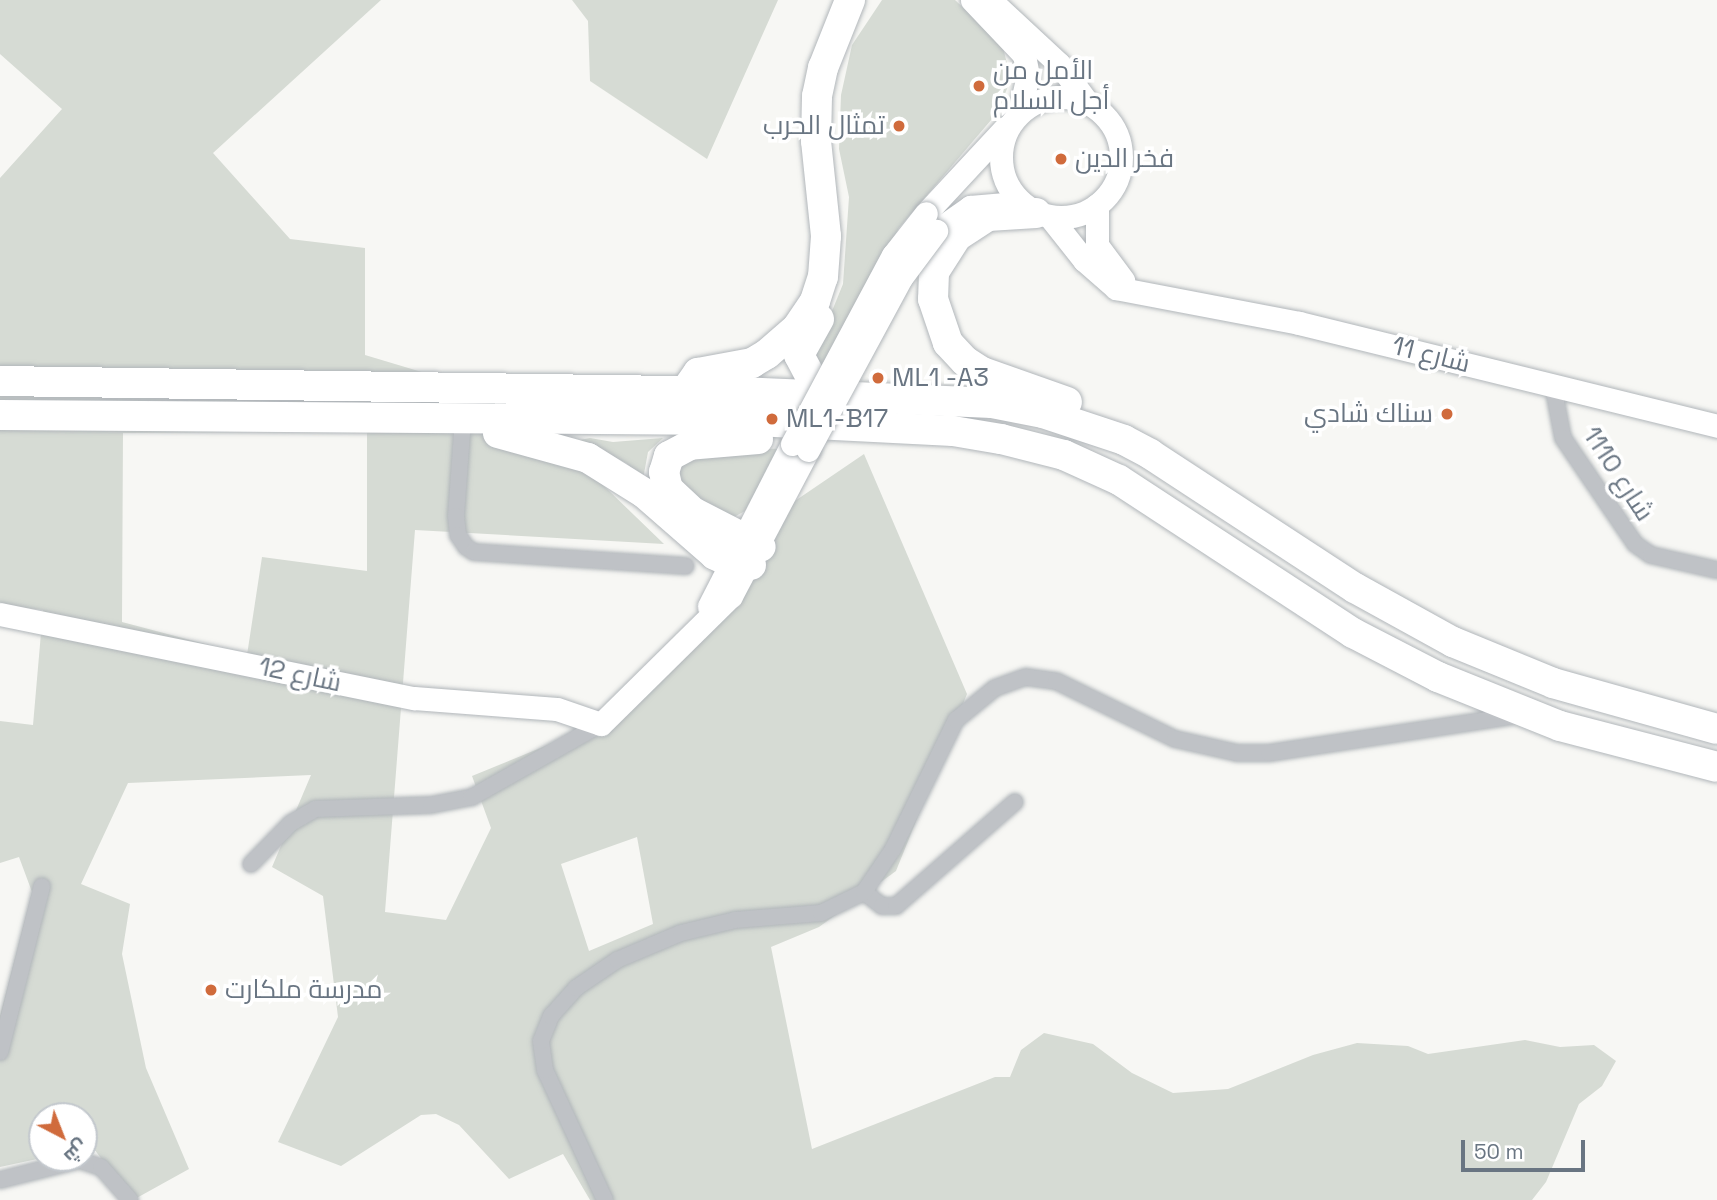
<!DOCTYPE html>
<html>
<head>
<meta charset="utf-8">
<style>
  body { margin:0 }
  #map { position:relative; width:1717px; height:1200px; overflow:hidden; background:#f7f7f4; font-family:"Space Grotesk",Cairo,sans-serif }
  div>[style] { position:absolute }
  .green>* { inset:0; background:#d6dbd4 }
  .roads { filter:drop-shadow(0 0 2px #b1b6ba) drop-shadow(0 0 2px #b1b6ba) }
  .street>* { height:16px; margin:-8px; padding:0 8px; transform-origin:8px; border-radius:8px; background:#bfc2c6 }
  .secondary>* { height:23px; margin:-11.5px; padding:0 11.5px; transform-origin:11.5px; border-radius:11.5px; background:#fff }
  .secondary>.ring { margin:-11.5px; padding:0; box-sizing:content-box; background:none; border:23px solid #fff; border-radius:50% }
  .highway>* { height:30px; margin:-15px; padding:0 15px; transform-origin:15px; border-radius:15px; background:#fff }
  .bridges { filter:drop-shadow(0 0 2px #b1b6ba) drop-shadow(0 0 2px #b1b6ba) }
  .secondary-bridge>* { height:23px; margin:-11.5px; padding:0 11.5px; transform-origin:11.5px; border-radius:11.5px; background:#fff }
  .dots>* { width:19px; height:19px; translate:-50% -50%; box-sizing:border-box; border:4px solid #fff; border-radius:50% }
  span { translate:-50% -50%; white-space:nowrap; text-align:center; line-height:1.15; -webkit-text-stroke:7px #fff; paint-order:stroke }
  .poi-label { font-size:26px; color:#697582 }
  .left { translate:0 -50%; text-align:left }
  .right { translate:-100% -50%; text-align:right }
  .street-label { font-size:26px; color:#697582 }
  .north { position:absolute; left:28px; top:1102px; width:70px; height:70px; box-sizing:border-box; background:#fff; border:2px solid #c3c8cd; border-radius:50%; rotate:138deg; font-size:19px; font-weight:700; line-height:28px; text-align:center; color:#697582 }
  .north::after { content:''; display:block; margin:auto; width:24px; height:32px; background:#d06b3c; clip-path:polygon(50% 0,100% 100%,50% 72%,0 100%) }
  .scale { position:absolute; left:1461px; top:1140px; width:124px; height:32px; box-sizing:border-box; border:4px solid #697582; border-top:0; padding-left:9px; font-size:21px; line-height:24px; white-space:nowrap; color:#697582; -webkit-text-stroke:5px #fff; paint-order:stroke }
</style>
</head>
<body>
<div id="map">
  <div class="green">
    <div style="clip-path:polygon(evenodd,0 0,381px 0,213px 153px,290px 239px,365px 248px,365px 355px,515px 400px,664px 544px,415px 530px,385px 912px,446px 920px,491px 828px,472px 776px,565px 738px,644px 682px,789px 505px,864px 454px,967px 694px,896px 871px,819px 927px,771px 947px,812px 1149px,995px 1077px,1010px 1077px,1021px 1050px,1044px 1033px,1093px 1044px,1132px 1073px,1173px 1093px,1228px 1089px,1313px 1055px,1357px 1043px,1408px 1046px,1428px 1054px,1525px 1040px,1560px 1047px,1594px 1045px,1616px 1061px,1602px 1086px,1579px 1104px,1546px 1182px,1532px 1200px,590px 1200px,563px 1154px,509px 1179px,459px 1125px,436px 1114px,421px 1115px,341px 1166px,278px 1142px,338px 1017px,323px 896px,272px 867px,311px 775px,128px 783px,81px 884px,130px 904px,122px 954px,146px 1068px,189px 1169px,133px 1200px,84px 1136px,84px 1116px,42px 1116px,42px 1158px,0 1167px,0 1016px,32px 892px,19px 857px,0 863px,0 721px,33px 725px,43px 610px,0 605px,0 178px,62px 109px,0 54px,0 0,367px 431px,367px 571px,262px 557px,247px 655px,122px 622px,123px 433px,367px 431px,0 0,637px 837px,653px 924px,589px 951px,561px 864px,637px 837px)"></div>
    <div style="clip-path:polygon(572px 0,778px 0,707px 159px,590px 81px,588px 21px)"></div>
    <div style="clip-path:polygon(882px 0,955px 0,1002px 44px,1011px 79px,997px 113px,899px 228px,820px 373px,811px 350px,821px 338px,843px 284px,849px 197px,839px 149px,841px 95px,852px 45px)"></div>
    <div style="clip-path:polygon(590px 438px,613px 442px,663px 438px,648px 452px,643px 479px,626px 463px,580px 440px)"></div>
    <div style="clip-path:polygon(716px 447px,779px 449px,745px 511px,734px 517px,724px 517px,678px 484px,677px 462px)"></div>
  </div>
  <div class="roads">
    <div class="street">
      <div style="left:1553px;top:386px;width:53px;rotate:79.1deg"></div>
      <div style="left:1563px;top:438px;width:128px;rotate:55.8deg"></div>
      <div style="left:1635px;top:544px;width:19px;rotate:35deg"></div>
      <div style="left:1651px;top:555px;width:68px;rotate:12.8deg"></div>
      <div style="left:463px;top:420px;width:96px;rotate:94.2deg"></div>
      <div style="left:456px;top:516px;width:19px;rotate:84deg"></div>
      <div style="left:458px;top:535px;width:14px;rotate:56deg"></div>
      <div style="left:466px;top:547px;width:9px;rotate:32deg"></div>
      <div style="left:474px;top:552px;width:212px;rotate:3.8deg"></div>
      <div style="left:251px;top:864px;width:57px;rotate:-45.7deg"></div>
      <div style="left:291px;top:823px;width:28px;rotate:-30deg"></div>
      <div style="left:315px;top:809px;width:116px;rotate:-2deg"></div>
      <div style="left:431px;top:805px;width:42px;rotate:-11deg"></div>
      <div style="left:472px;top:797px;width:148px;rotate:-29.5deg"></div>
      <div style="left:864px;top:892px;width:23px;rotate:38deg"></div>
      <div style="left:882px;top:906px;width:14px"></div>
      <div style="left:896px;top:906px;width:158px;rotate:-41.2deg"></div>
      <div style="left:0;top:1052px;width:171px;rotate:-75.8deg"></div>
      <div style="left:0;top:1180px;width:81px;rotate:-14.2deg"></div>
      <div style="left:79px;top:1160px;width:23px;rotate:18deg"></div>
      <div style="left:101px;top:1167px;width:44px;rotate:48.7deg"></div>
      <div style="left:605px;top:1200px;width:143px;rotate:-114.8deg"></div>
      <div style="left:545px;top:1070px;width:29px;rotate:-98deg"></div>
      <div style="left:541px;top:1041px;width:27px;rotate:-68deg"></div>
      <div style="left:551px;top:1016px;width:38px;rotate:-48deg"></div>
      <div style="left:576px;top:988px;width:50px;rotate:-34.3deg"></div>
      <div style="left:617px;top:960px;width:69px;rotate:-22.9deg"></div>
      <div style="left:681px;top:933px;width:56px;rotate:-13.5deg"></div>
      <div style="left:735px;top:920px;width:86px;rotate:-4.7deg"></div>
      <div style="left:821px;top:913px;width:48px;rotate:-26deg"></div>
      <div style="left:864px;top:892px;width:52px;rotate:-56deg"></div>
      <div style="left:893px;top:849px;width:144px;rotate:-64deg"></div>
      <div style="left:956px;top:720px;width:50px;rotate:-39.4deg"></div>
      <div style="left:995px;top:688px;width:33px;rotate:-20deg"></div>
      <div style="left:1026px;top:677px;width:30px;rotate:8deg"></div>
      <div style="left:1056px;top:681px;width:132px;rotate:26deg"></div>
      <div style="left:1175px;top:739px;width:64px;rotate:12.7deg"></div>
      <div style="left:1237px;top:753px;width:32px"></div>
      <div style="left:1269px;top:753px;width:253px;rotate:-8.6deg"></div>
    </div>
    <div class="secondary">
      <div style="left:972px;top:0;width:76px;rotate:46.6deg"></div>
      <div style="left:1024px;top:55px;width:20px;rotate:79deg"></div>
      <div style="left:1028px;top:75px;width:39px;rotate:103deg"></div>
      <div style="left:990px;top:0;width:94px;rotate:42.8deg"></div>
      <div style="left:1059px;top:64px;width:47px;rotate:53.6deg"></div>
      <div class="ring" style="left:1001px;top:97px;width:97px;height:97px"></div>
      <div style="left:1097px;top:205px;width:40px;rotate:90deg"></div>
      <div style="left:1097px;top:245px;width:44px;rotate:53.4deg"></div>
      <div style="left:926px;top:213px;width:116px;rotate:-47.1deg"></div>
      <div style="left:1050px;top:217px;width:55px;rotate:51.7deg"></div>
      <div style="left:1084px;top:260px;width:43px;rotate:41.2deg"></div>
      <div style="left:1116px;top:288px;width:186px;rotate:10.8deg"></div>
      <div style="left:1299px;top:323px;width:431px;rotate:13.8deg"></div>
      <div style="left:936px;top:231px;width:42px;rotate:-35.2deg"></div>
      <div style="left:970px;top:207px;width:38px;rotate:-5deg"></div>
      <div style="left:709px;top:606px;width:182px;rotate:-62.9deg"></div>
      <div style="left:0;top:614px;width:422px;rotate:11.5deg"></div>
      <div style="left:414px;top:698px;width:143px;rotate:4.4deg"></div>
      <div style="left:557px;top:709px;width:46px;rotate:18.8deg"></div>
      <div style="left:601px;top:724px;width:182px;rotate:-44.6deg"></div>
      <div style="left:731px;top:596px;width:165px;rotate:-62.2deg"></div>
    </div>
    <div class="highway">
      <div style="left:1036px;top:213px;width:48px;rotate:176.4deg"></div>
      <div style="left:988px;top:216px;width:37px;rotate:147deg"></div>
      <div style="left:957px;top:236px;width:43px;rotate:122.6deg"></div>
      <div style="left:934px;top:272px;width:27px;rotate:92deg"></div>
      <div style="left:933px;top:299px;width:46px;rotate:71.2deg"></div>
      <div style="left:948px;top:343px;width:25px;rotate:47deg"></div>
      <div style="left:965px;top:361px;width:20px;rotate:33deg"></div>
      <div style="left:982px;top:372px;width:90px;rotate:19.4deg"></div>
      <div style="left:819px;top:319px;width:41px;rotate:119.1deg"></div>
      <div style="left:799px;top:355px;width:27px;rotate:62deg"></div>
      <div style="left:812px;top:379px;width:26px;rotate:39deg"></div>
      <div style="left:0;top:381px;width:739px;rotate:0.85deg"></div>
      <div style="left:739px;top:392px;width:253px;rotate:2.5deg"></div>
      <div style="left:992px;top:403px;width:52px;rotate:11.1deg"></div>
      <div style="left:1043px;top:413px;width:85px;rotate:18.4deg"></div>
      <div style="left:1124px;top:440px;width:30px;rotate:28deg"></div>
      <div style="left:1150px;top:454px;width:245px;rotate:33.2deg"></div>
      <div style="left:1355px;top:588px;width:112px;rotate:28.9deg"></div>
      <div style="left:1453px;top:642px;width:108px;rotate:22.3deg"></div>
      <div style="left:1553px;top:683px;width:170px;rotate:15.7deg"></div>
      <div style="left:686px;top:390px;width:21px;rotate:-55deg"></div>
      <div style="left:698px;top:373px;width:55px;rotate:-10.5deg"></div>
      <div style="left:752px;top:363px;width:17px;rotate:-31deg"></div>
      <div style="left:767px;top:354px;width:40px;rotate:-41deg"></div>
      <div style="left:797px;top:328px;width:32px;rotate:-56deg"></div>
      <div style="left:815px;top:301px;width:25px;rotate:-72deg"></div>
      <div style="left:823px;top:277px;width:41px;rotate:-85.8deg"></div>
      <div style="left:826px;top:236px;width:96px;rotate:-96deg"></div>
      <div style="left:816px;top:141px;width:45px;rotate:-88.7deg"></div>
      <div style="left:817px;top:96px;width:29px;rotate:-78deg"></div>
      <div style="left:823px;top:68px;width:73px;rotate:-68.3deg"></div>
      <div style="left:0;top:415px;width:736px;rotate:0.39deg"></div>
      <div style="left:736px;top:420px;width:217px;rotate:2.9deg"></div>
      <div style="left:953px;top:431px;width:49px;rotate:9.5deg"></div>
      <div style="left:1001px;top:439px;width:65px;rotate:14.3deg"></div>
      <div style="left:1064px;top:455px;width:60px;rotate:24.4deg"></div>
      <div style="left:1119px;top:480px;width:280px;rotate:33.2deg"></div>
      <div style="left:1353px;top:633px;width:96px;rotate:27.4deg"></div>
      <div style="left:1438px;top:677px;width:131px;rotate:21.9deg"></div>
      <div style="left:1560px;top:726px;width:162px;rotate:14.6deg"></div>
      <div style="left:498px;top:433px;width:93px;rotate:15.5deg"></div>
      <div style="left:588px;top:458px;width:66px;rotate:32deg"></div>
      <div style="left:644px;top:493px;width:94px;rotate:41.1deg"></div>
      <div style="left:715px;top:555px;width:23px;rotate:25deg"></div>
      <div style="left:736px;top:565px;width:15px"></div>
      <div style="left:758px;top:439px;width:68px;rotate:175deg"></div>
      <div style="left:690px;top:445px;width:24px;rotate:152deg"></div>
      <div style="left:669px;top:456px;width:17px;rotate:107deg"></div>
      <div style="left:664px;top:472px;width:17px;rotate:77deg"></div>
      <div style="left:668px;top:489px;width:34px;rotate:43deg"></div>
      <div style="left:693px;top:512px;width:76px;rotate:27.2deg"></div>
    </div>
  </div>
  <div class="bridges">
    <div class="secondary-bridge">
      <div style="left:792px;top:444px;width:214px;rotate:-61.9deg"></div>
      <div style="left:893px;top:255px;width:53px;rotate:-51.8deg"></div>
      <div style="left:808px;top:450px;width:196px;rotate:-61.6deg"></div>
      <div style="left:901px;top:278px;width:59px;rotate:-53.3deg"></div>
    </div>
  </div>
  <div class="dots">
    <div style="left:979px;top:86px;background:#d06b3c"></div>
    <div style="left:899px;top:126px;background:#d06b3c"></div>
    <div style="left:1061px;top:159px;background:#d06b3c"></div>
    <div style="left:878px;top:378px;background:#d06b3c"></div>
    <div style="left:1447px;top:414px;background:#d06b3c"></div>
    <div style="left:772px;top:419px;background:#d06b3c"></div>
    <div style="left:211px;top:990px;background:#d06b3c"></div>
  </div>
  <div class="poi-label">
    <span class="left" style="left:993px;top:86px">الأمل من<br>أجل السلام</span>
    <span class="right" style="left:885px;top:126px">تمثال الحرب</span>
    <span class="left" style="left:1075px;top:159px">فخر الدين</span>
    <span class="left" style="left:892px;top:378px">ML1 -A3</span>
    <span class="right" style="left:1433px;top:414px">سناك شادي</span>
    <span class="left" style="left:786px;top:419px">ML1-B17</span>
    <span class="left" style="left:225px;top:990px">مدرسة ملكارت</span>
  </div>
  <div class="street-label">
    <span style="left:1431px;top:355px;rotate:14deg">شارع 11</span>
    <span style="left:1618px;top:474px;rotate:57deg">شارع 1110</span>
    <span style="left:300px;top:675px;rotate:12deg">شارع 12</span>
  </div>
  <div class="north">ش</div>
  <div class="scale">50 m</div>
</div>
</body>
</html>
